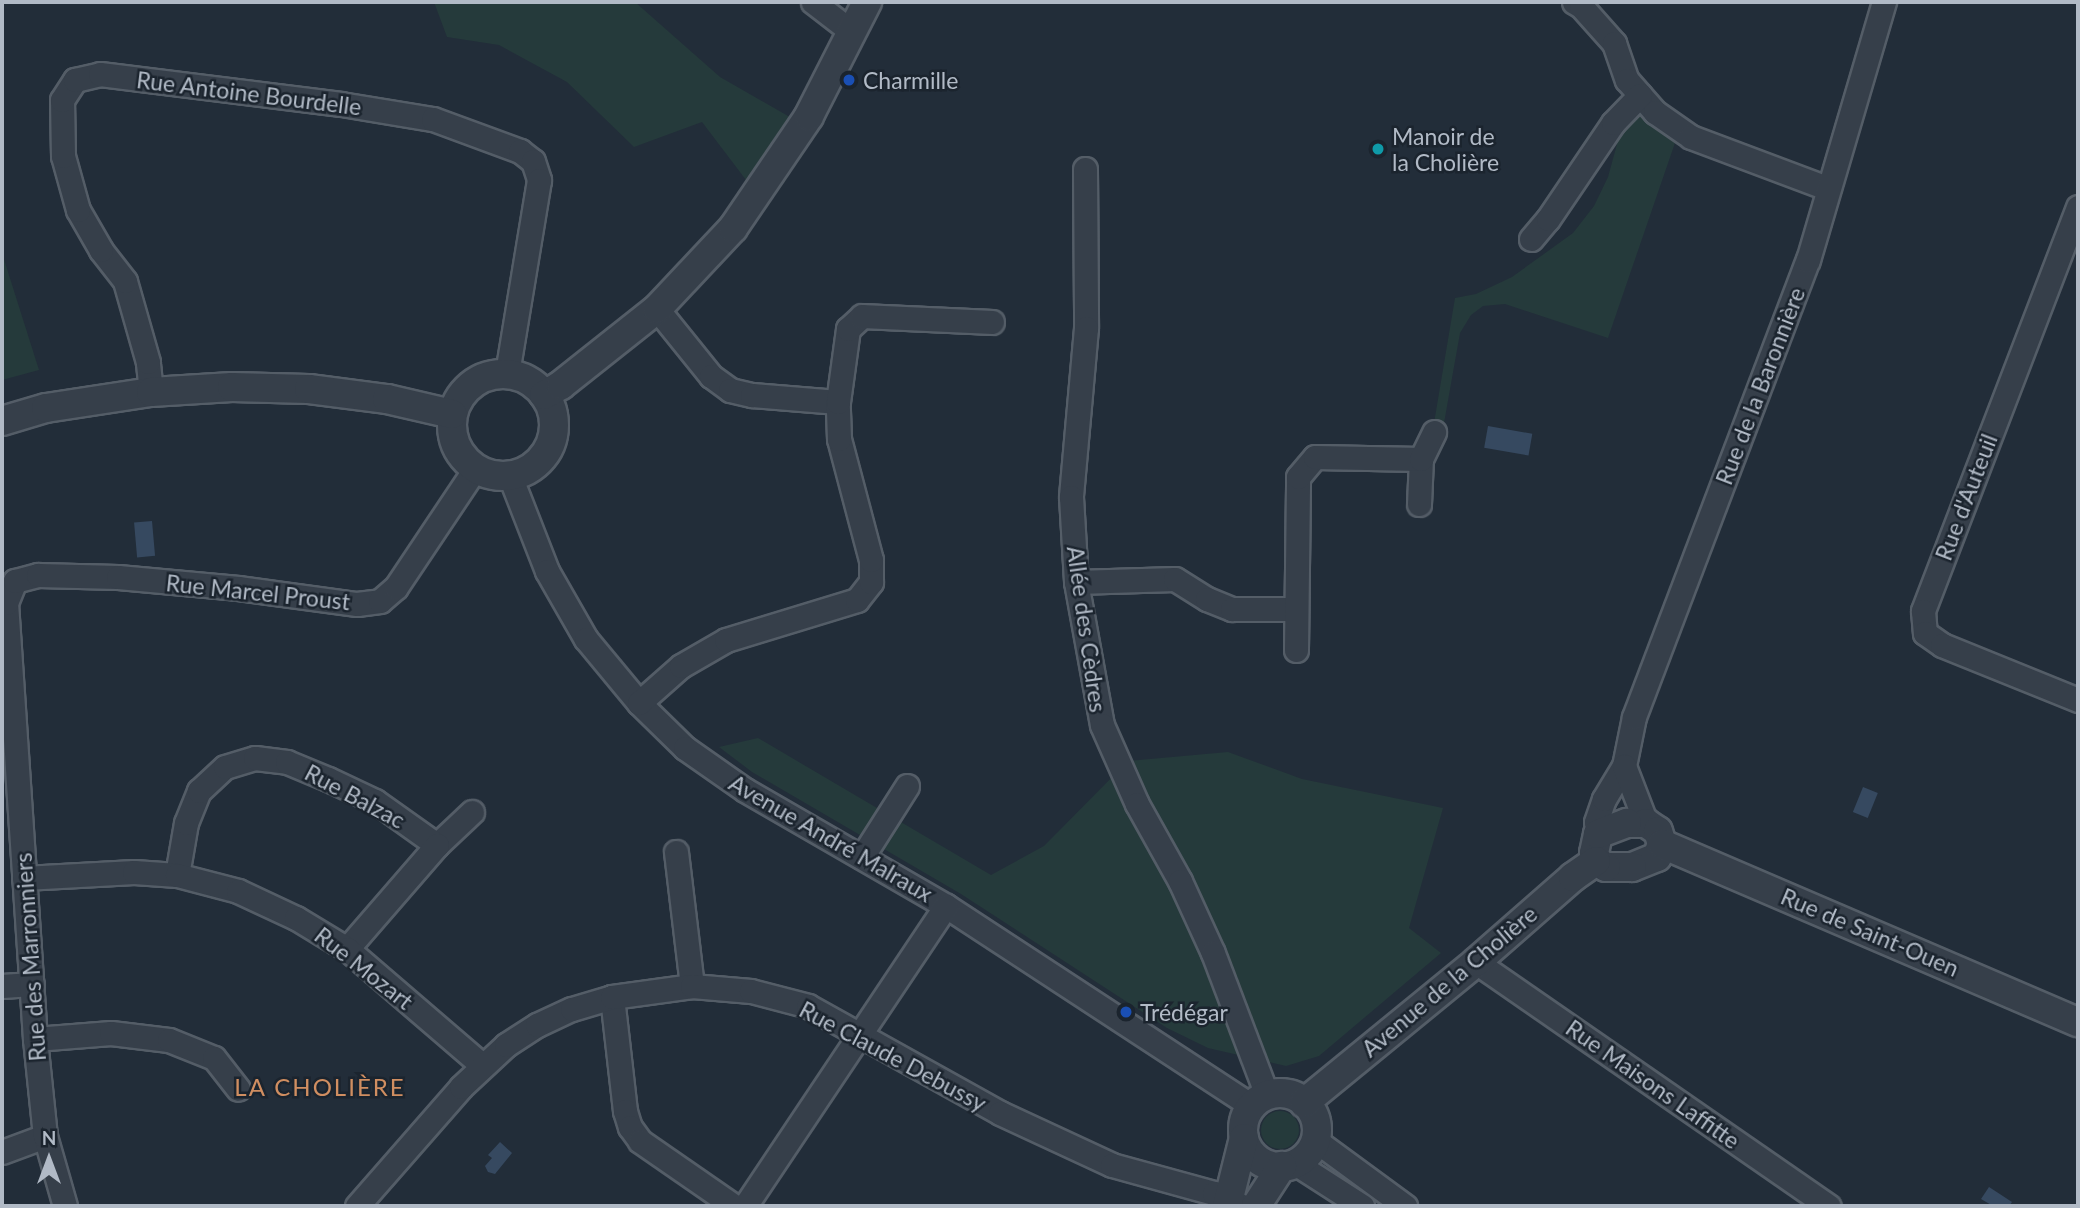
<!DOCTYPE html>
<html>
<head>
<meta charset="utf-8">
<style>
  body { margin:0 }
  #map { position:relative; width:2080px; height:1208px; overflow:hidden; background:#222d39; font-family:Lato,sans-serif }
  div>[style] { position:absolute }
  .green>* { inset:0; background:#253a3b }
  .round { border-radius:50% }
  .water>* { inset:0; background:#364960; transform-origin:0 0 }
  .roads { filter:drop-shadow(2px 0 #545d67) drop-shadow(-2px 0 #545d67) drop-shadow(0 2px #545d67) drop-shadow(0 -2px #545d67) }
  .minor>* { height:23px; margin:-11.5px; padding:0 11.5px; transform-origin:11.5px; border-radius:11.5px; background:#363f4a }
  .tertiary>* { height:28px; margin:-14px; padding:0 14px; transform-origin:14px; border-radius:14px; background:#363f4a }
  .tertiary>.ring { margin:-14px; padding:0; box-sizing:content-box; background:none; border:28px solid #363f4a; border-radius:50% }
  .dots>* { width:19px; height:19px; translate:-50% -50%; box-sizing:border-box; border:4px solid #1b242e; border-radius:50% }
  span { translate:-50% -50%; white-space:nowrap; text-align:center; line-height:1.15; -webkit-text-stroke:5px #1b242e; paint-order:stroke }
  .poi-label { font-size:23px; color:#b1bac6 }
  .left { translate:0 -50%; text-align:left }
  .street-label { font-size:23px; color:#b1bac6 }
  .neighbourhood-label { font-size:24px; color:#d08e61; letter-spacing:2px }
  .frame { position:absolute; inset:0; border:4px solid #b1bac6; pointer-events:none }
  .north { position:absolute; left:14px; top:1124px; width:70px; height:70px; -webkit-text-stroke:5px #1b242e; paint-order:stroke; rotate:0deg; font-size:19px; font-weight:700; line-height:28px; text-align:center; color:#b1bac6 }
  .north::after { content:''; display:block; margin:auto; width:24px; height:32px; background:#b1bac6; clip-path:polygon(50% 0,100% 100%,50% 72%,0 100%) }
</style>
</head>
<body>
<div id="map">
  <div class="green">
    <div style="clip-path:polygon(434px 2px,635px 2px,720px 77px,795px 120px,746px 180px,702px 122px,634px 147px,567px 82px,499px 45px,447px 37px)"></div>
    <div style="clip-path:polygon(1640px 95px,1677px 137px,1608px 338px,1505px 304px,1483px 306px,1471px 315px,1460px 333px,1441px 440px,1433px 429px,1455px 298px,1476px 294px,1512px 277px,1573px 233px,1594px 206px,1608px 177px,1622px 126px)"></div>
    <div style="clip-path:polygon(2px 253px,39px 370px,2px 380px)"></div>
    <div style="clip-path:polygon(758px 738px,991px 875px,1044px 846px,1128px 761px,1228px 752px,1302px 779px,1443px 808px,1409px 928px,1441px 953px,1319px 1056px,1286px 1066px,1208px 1048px,1167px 1028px,961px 894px,752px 772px,719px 747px)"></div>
    <div class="round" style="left:1261px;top:1111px;width:38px;height:38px"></div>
  </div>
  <div class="water">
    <div style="left:1488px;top:426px;width:45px;height:22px;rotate:10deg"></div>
    <div style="left:152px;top:521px;width:35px;height:18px;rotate:85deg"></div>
    <div style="left:1863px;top:787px;width:16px;height:27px;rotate:22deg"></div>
    <div style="clip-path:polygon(500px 1142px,512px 1153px,495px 1174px,488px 1172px,485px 1166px,492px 1158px,488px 1155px)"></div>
    <div style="clip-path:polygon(1989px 1187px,2012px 1202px,2009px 1206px,1993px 1206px,1981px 1199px)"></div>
  </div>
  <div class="roads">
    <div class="minor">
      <div style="left:813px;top:2px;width:49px;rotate:37.6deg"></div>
      <div style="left:1574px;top:2px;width:8px;rotate:30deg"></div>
      <div style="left:1581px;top:6px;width:50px;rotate:48.3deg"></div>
      <div style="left:1614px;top:43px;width:39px;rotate:71deg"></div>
      <div style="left:1627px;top:80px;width:43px;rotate:48.8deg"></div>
      <div style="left:1655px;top:112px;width:44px;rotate:34.8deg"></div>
      <div style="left:1691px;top:137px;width:145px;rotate:20.6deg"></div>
      <div style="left:1085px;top:169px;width:159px;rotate:89.6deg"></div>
      <div style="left:1086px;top:328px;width:170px;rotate:95.1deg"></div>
      <div style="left:1071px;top:497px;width:85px;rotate:86.6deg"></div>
      <div style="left:1076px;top:582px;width:145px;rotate:79.7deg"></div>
      <div style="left:1102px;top:725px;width:86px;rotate:66.1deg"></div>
      <div style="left:1137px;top:804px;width:88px;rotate:60.8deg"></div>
      <div style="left:1180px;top:881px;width:79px;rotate:65.4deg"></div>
      <div style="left:1213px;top:953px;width:152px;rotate:69.2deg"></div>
      <div style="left:2078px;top:207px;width:433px;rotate:111deg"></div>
      <div style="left:1923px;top:611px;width:22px;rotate:85deg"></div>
      <div style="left:1925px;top:633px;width:21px;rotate:35deg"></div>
      <div style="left:1942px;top:645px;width:147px;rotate:22deg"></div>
      <div style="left:1531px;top:239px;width:26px;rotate:-50deg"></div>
      <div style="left:1548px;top:219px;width:116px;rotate:-55.9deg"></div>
      <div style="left:1613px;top:123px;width:39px;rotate:-46deg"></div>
      <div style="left:657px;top:309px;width:86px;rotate:51.1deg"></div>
      <div style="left:711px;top:376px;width:24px;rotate:36deg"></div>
      <div style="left:730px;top:390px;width:23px;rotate:13deg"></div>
      <div style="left:752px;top:395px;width:86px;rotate:4.7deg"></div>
      <div style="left:151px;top:392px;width:30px;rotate:-96deg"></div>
      <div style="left:148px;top:362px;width:84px;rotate:-105.9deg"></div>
      <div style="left:125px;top:281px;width:39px;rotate:-128deg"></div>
      <div style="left:101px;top:250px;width:46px;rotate:-119.9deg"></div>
      <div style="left:78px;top:210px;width:56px;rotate:-105.5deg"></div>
      <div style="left:63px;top:156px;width:56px;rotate:-91deg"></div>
      <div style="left:62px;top:100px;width:24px;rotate:-57deg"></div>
      <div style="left:75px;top:80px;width:26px;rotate:-13deg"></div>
      <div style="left:100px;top:74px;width:243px;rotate:7.1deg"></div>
      <div style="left:341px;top:104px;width:93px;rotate:9.3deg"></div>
      <div style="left:433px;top:119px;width:93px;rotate:20.2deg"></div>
      <div style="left:520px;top:151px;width:16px;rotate:38deg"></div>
      <div style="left:533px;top:161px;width:20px;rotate:72deg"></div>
      <div style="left:539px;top:180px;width:197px;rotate:99.4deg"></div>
      <div style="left:510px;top:476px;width:102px;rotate:68.7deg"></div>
      <div style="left:547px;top:571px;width:78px;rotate:60.2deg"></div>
      <div style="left:586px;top:639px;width:83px;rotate:50.4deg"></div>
      <div style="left:639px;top:703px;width:64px;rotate:44.4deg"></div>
      <div style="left:685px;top:748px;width:73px;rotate:35deg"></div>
      <div style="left:745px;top:790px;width:232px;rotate:30deg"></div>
      <div style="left:946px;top:906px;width:366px;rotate:33.2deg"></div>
      <div style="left:1419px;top:504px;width:45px;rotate:-87.5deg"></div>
      <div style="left:1076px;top:582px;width:99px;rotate:-1.7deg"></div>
      <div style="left:1175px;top:579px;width:38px;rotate:32deg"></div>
      <div style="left:1207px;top:599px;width:27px;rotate:22deg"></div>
      <div style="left:1232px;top:609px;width:64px"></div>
      <div style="left:1296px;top:650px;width:173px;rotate:-89.3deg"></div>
      <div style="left:1298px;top:477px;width:26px;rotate:-50deg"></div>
      <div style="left:1315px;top:457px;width:106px;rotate:1.1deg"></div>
      <div style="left:1421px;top:459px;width:30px;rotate:-64deg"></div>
      <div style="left:639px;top:703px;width:56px;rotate:-41.4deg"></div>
      <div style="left:681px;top:666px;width:52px;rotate:-30deg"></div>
      <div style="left:726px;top:640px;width:137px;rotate:-17deg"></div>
      <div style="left:857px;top:600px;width:23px;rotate:-52deg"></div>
      <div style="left:871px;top:582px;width:22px;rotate:-90deg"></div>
      <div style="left:871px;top:560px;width:125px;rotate:-104.8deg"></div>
      <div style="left:839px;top:439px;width:37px;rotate:-92deg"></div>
      <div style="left:838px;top:402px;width:74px;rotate:-82.2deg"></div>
      <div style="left:848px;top:329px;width:19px;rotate:-43deg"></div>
      <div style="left:862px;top:316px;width:130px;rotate:2.6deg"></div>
      <div style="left:1624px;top:766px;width:50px;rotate:-78.5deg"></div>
      <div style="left:1634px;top:717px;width:489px;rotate:-69.2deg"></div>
      <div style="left:1808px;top:260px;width:269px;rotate:-73.6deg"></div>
      <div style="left:1598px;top:834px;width:12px;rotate:-99deg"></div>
      <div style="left:1596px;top:822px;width:24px;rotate:-71deg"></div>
      <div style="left:1604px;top:799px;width:39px;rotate:-59deg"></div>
      <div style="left:1624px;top:766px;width:61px;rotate:68.9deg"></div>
      <div style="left:437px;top:845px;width:48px;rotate:-43.3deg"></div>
      <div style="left:676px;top:852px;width:135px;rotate:83.2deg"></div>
      <div style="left:862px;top:857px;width:84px;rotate:-57.6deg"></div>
      <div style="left:177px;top:875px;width:53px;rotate:-80.2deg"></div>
      <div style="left:186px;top:823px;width:35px;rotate:-68deg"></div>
      <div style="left:199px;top:791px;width:35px;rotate:-43deg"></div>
      <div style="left:225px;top:767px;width:31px;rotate:-17deg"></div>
      <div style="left:255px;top:758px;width:32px;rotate:7deg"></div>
      <div style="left:287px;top:762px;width:44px;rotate:22.5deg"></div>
      <div style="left:328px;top:779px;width:52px;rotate:25.1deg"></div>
      <div style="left:375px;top:801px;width:76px;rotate:35.4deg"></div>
      <div style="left:437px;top:845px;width:138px;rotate:130.9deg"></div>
      <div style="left:24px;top:878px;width:110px;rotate:-3.1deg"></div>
      <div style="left:134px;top:872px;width:43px;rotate:4deg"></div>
      <div style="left:177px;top:875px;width:63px;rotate:14.7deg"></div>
      <div style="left:238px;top:891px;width:64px;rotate:25deg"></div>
      <div style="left:296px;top:918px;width:60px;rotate:31.3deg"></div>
      <div style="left:347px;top:949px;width:179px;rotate:40.7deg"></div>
      <div style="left:1476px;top:962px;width:429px;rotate:34.7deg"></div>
      <div style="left:2px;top:986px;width:30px;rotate:-4deg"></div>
      <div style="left:612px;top:997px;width:115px;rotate:83.5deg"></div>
      <div style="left:625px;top:1111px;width:17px;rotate:73deg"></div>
      <div style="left:630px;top:1127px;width:17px;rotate:54deg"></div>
      <div style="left:640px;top:1141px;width:114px;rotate:34.7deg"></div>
      <div style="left:35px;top:1039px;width:76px;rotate:-4.5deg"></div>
      <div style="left:111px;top:1033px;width:58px;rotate:6.9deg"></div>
      <div style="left:169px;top:1040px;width:48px;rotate:21.8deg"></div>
      <div style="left:214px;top:1058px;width:39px;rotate:52deg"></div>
      <div style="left:1315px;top:1140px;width:112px;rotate:36.3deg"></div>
      <div style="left:2px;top:1152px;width:46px;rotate:-20.4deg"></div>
      <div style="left:1295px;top:1163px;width:80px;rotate:32.7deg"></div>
      <div style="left:65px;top:1206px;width:73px;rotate:-105.9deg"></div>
      <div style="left:45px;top:1136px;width:98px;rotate:-95.9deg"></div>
      <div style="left:35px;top:1039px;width:437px;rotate:-93.8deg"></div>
      <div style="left:6px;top:603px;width:24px;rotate:-68deg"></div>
      <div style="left:15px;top:581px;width:24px;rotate:-15deg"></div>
      <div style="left:38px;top:575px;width:80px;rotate:1.4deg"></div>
      <div style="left:118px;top:577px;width:121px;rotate:5.2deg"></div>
      <div style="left:238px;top:588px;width:120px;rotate:7.7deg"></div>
      <div style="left:357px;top:604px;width:23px;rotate:-7deg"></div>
      <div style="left:380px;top:601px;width:21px;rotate:-41deg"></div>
      <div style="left:396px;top:587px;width:142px;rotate:-56.2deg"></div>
      <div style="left:357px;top:1206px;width:158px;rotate:-48.8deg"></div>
      <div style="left:461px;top:1087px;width:62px;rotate:-43deg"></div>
      <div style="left:506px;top:1045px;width:37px;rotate:-33deg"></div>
      <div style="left:537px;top:1025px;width:38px;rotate:-25deg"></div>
      <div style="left:572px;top:1009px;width:42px;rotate:-16.7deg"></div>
      <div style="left:612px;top:997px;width:81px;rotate:-7.8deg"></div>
      <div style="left:692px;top:986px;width:59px;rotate:4.8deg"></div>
      <div style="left:751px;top:991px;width:59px;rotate:14.7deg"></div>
      <div style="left:808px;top:1006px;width:220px;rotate:29.1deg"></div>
      <div style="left:1000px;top:1113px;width:123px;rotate:24.9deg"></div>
      <div style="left:1112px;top:1165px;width:106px;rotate:15.4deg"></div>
      <div style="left:1214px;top:1193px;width:31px;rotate:25deg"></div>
      <div style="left:745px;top:1206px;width:361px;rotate:-56.2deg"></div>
    </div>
    <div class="tertiary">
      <div class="ring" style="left:452px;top:374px;width:74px;height:74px"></div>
      <div style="left:544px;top:395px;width:20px;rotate:-30deg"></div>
      <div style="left:561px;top:385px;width:122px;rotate:-38.4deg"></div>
      <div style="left:657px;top:309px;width:111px;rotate:-46.8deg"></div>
      <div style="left:733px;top:228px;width:135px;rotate:-55.8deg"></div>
      <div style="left:809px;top:116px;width:128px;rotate:-63deg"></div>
      <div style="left:2px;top:421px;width:46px;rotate:-16.5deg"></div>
      <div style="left:46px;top:408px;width:106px;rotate:-8.7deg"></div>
      <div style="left:151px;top:392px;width:81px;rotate:-3.5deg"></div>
      <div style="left:232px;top:387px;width:77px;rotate:1.5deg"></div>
      <div style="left:309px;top:389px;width:79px;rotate:7.3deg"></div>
      <div style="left:387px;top:399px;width:67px;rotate:13deg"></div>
      <div style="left:1627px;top:823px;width:19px"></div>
      <div style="left:1646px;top:823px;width:14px;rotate:34deg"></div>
      <div style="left:1658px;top:831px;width:14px;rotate:73deg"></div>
      <div style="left:1662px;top:844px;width:14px;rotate:111deg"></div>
      <div style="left:1657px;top:857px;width:27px;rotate:158deg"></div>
      <div style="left:1632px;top:867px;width:26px;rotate:180deg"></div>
      <div style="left:1606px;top:867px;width:12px;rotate:-149deg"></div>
      <div style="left:1596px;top:861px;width:8px;rotate:-104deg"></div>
      <div style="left:1594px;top:853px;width:19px;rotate:-78deg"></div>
      <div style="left:1598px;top:834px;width:31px;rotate:-21deg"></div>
      <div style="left:1662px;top:844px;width:452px;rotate:23.2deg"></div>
      <div class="ring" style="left:1243px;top:1093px;width:46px;height:46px"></div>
      <div style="left:1304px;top:1103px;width:222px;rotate:-39.3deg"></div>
      <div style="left:1476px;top:962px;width:129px;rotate:-41.2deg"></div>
      <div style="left:1573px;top:877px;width:28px;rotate:-35deg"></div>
      <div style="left:1227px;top:1206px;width:70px;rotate:-76deg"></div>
      <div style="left:1256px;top:1206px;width:48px;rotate:-57deg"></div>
    </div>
  </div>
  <div class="dots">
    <div style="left:849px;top:80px;background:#1a4fb4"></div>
    <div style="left:1378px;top:149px;background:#0f9aa8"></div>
    <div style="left:1126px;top:1012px;background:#1a4fb4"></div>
  </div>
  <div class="poi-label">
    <span class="left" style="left:863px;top:80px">Charmille</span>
    <span class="left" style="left:1392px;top:149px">Manoir de<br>la Cholière</span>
    <span class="left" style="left:1140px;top:1012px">Trédégar</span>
  </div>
  <div class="street-label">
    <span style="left:249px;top:93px;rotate:7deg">Rue Antoine Bourdelle</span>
    <span style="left:1760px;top:386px;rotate:-69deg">Rue de la Baronnière</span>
    <span style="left:1966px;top:497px;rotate:-69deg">Rue d'Auteuil</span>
    <span style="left:258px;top:592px;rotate:6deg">Rue Marcel Proust</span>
    <span style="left:1087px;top:629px;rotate:82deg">Allée des Cèdres</span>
    <span style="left:355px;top:796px;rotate:28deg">Rue Balzac</span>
    <span style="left:831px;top:838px;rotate:30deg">Avenue André Malraux</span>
    <span style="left:1870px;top:932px;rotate:23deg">Rue de Saint-Ouen</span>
    <span style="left:30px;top:957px;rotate:-94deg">Rue des Marronniers</span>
    <span style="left:364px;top:968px;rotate:38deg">Rue Mozart</span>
    <span style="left:1449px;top:981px;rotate:-40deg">Avenue de la Cholière</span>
    <span style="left:893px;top:1056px;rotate:28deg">Rue Claude Debussy</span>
    <span style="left:1653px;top:1084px;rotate:35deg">Rue Maisons Laffitte</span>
  </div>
  <div class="neighbourhood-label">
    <span style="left:320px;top:1087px">LA CHOLIÈRE</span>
  </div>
  <div class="frame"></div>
  <div class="north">N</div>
</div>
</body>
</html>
